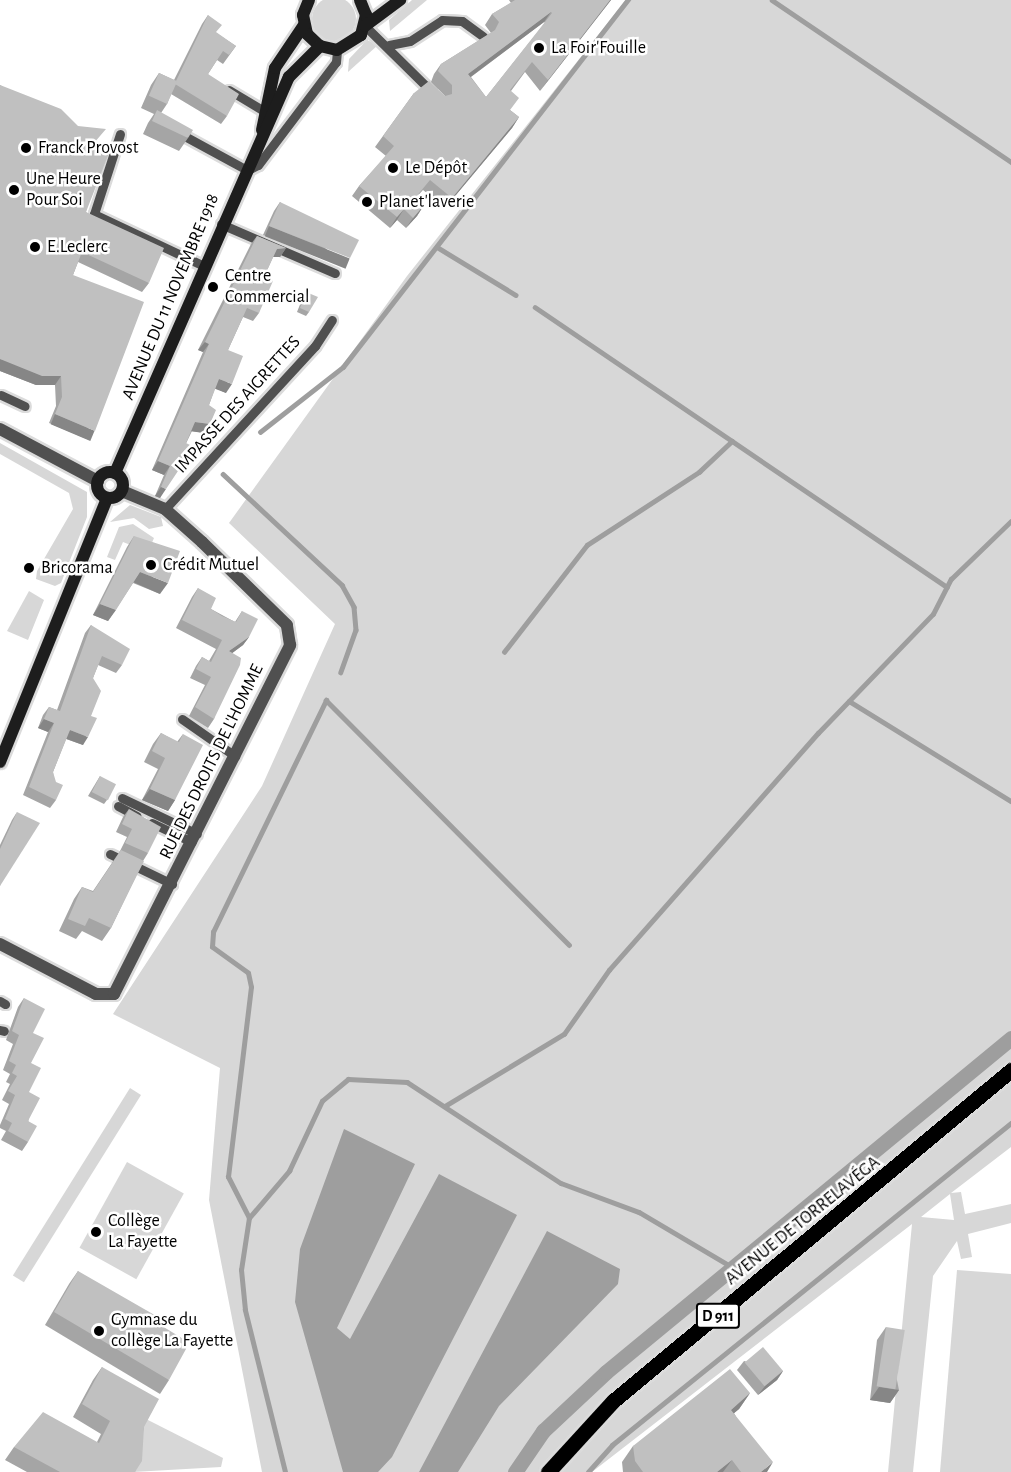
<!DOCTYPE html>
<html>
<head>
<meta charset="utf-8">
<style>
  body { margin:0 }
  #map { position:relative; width:1011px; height:1472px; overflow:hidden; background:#fff; font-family:"Alegreya Sans",sans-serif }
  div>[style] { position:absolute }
  .green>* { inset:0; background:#d7d7d7; transform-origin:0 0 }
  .round { border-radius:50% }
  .water>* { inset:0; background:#9e9e9e }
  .stream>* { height:4.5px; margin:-2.25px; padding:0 2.25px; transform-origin:2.25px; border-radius:2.25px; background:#9e9e9e }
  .canal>* { height:15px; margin:-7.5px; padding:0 7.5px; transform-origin:7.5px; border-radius:7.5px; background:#9e9e9e }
  .roads { filter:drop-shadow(2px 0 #dbdbdb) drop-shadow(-2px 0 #dbdbdb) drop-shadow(0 2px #dbdbdb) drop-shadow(0 -2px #dbdbdb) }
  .service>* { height:9px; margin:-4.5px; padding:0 4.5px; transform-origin:4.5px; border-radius:4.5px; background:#505050 }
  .minor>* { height:12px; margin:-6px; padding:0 6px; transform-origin:6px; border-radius:6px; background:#505050 }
  .secondary>* { height:12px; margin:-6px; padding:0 6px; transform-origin:6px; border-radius:6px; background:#1d1d1d }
  .secondary>.ring { margin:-6px; padding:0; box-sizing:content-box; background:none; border:12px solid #1d1d1d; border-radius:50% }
  .primary>* { height:15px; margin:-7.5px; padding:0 7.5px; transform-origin:7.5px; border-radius:7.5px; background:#000 }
  .wall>* { inset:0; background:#a5a5a5 }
  .shaded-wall>* { inset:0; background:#868686; transform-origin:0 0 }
  .building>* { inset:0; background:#c0c0c0; transform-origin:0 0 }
  .dots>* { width:16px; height:16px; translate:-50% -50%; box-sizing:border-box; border:3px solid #fff; border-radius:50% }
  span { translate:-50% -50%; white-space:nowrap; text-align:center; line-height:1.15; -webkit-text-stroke:5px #fff; paint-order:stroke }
  .shield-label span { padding:2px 4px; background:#fff; border:2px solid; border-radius:4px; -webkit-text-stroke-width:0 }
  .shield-label { font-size:16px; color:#000; font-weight:700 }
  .poi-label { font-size:18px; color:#000 }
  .left { translate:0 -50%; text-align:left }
  .street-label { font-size:18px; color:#000 }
</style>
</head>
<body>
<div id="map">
  <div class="green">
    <div class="round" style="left:312px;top:-3px;width:44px;height:44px"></div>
    <div style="clip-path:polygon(412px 0,427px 0,390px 31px,389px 20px)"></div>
    <div style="clip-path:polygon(evenodd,626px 0,1011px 0,1011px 1147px,951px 1193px,961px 1192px,965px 1214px,1011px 1204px,1011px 1223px,968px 1234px,972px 1257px,961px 1259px,957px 1241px,933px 1276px,913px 1472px,888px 1472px,912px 1224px,592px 1472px,262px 1472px,209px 1200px,220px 1068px,113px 1014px,262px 786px,335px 624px,229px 523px,407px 276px,626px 0,950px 1194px,954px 1220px,921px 1217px,950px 1194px)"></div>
    <div style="clip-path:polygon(367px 40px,378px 45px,348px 72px,349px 59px)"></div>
    <div style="clip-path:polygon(0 443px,87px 492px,87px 517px,61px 583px,55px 586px,36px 579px,37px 571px,73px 509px,69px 493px,0 454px)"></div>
    <div style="clip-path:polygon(130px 505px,161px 517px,163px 526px,149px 529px,134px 518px,110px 522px)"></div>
    <div style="clip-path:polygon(133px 524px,154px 538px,148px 552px,123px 542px,115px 560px,107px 557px,119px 527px)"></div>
    <div style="clip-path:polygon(29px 591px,44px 600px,28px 640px,7px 631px)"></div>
    <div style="left:130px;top:1088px;width:13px;height:221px;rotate:32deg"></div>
    <div style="left:127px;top:1162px;width:65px;height:98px;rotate:29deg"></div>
    <div style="clip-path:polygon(957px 1270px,1011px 1274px,1011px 1472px,940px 1472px)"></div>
    <div style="clip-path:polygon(146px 1419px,223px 1458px,221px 1467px,133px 1472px,135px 1440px)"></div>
  </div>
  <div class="water">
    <div style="clip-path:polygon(344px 1129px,415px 1164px,337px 1328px,350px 1339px,439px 1174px,517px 1215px,392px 1457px,378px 1472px,343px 1472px,295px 1302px,300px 1249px)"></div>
    <div style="clip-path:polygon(547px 1231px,620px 1269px,618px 1284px,499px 1406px,458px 1472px,419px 1472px)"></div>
  </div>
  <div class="stream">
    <div style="left:772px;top:0;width:289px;rotate:34.1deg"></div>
    <div style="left:437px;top:247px;width:92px;rotate:31.3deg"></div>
    <div style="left:535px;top:307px;width:498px;rotate:34.2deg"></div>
    <div style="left:260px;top:432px;width:105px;rotate:-38.1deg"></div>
    <div style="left:343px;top:367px;width:465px;rotate:-52.2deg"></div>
    <div style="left:223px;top:474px;width:163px;rotate:43deg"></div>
    <div style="left:342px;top:585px;width:25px;rotate:61deg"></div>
    <div style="left:354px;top:607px;width:23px;rotate:85deg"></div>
    <div style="left:356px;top:630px;width:45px;rotate:109.7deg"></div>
    <div style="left:504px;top:652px;width:135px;rotate:-52.2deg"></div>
    <div style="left:587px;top:545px;width:134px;rotate:-33.1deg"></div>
    <div style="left:699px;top:472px;width:45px;rotate:-43.2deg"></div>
    <div style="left:849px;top:701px;width:190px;rotate:31.7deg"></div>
    <div style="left:445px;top:1106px;width:139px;rotate:-31.2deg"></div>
    <div style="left:564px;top:1034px;width:78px;rotate:-54.9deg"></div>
    <div style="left:609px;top:970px;width:316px;rotate:-48.6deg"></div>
    <div style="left:818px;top:733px;width:165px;rotate:-46deg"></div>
    <div style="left:933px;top:614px;width:39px;rotate:-63deg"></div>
    <div style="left:951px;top:579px;width:83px;rotate:-44deg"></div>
    <div style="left:249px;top:1218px;width:62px;rotate:-49.6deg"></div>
    <div style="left:289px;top:1171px;width:77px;rotate:-64.8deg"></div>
    <div style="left:322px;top:1101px;width:34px;rotate:-40deg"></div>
    <div style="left:348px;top:1079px;width:59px;rotate:2.9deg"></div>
    <div style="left:407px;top:1082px;width:184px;rotate:33.3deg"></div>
    <div style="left:561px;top:1183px;width:83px;rotate:20.4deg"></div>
    <div style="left:639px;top:1212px;width:108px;rotate:30.6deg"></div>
    <div style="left:285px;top:1472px;width:167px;rotate:-103.9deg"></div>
    <div style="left:245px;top:1310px;width:40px;rotate:-95.7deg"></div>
    <div style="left:241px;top:1270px;width:53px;rotate:-81.3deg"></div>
    <div style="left:249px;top:1218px;width:46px;rotate:-117.1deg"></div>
    <div style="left:228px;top:1177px;width:191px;rotate:-83.1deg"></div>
    <div style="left:251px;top:987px;width:14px;rotate:-102deg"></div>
    <div style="left:248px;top:973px;width:44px;rotate:-144.2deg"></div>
    <div style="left:212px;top:947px;width:15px;rotate:-86deg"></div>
    <div style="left:213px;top:932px;width:258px;rotate:-64deg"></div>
    <div style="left:326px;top:700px;width:345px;rotate:45.2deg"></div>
    <div style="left:588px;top:1472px;width:36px;rotate:-48deg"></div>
    <div style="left:612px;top:1445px;width:513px;rotate:-38.9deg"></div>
  </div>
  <div class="canal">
    <div style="left:515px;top:1472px;width:50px;rotate:-55.7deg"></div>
    <div style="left:543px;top:1431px;width:86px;rotate:-43.1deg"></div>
    <div style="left:606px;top:1372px;width:525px;rotate:-39.51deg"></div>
  </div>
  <div class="roads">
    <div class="service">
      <div style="left:365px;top:26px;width:93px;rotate:44.6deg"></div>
      <div style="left:389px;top:45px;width:21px;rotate:-11deg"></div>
      <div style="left:410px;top:41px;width:38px;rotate:-33deg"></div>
      <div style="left:442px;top:20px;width:20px;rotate:3deg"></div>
      <div style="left:462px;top:21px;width:26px;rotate:36deg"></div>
      <div style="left:229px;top:90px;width:41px;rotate:31deg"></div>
      <div style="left:179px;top:133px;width:75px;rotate:28.6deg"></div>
      <div style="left:120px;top:134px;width:84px;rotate:108deg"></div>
      <div style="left:94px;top:214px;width:122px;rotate:25.3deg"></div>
      <div style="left:246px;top:171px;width:13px;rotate:-27deg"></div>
      <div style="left:258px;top:165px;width:129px;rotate:-52.9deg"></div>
      <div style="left:336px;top:62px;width:12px;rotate:-85deg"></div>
      <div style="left:221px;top:224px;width:124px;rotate:23.3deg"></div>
      <div style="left:1px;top:395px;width:26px;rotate:25deg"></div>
      <div style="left:165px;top:509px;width:222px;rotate:-47.4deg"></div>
      <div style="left:315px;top:346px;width:31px;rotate:-57deg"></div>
      <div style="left:182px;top:719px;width:65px;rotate:34.9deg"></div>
      <div style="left:122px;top:798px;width:83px;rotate:25.6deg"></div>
      <div style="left:118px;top:806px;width:21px;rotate:28deg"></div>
      <div style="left:152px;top:823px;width:44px;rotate:25.4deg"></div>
      <div style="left:110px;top:854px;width:69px;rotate:25.8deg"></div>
      <div style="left:0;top:1001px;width:6px;rotate:31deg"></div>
      <div style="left:0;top:1030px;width:4px;rotate:14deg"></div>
    </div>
    <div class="minor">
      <div style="left:0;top:429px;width:111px;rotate:28deg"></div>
      <div style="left:0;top:944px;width:108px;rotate:27.5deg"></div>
      <div style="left:96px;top:994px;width:18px"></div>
      <div style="left:114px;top:994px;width:391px;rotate:-63.2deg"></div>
      <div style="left:290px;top:645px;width:20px;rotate:-99deg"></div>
      <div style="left:287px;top:625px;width:119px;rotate:-135.7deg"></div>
      <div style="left:202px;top:542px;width:50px;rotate:-138.3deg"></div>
      <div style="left:165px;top:509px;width:47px;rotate:-157.3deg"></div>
    </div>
    <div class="secondary">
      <div style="left:309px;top:0;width:16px;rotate:112deg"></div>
      <div style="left:303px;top:15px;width:19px;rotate:78deg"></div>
      <div style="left:307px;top:34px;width:18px;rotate:43deg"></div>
      <div style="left:320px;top:46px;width:17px;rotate:13deg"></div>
      <div style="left:337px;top:50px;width:28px;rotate:-32deg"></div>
      <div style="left:361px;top:35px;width:21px;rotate:-76deg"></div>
      <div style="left:366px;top:15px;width:16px;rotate:-112deg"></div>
      <div style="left:365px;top:26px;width:44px;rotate:-36.6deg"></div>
      <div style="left:262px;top:130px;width:63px;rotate:-78.2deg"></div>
      <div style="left:275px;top:68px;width:52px;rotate:-56deg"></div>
      <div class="ring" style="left:97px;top:472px;width:14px;height:14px"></div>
      <div style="left:115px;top:473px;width:433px;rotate:-66.3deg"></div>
      <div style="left:289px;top:77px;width:44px;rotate:-45deg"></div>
      <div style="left:0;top:762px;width:285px;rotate:-67.9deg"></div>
    </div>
    <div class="primary">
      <div style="left:548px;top:1472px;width:96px;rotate:-47.5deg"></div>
      <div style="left:613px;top:1401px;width:518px;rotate:-39.75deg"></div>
    </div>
  </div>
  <div class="wall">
    <div style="clip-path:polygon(evenodd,509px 0,611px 0,540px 91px,525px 72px,511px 91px,510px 110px,519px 117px,512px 128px,445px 208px,423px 190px,415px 199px,424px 205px,417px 216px,406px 228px,397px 220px,390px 228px,352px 196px,359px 186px,386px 156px,375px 147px,414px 93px,445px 96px,431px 82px,434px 74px,441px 64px,491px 33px,485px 25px,492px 14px,511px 3px,509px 0,544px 22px,545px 23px,486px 97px,471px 77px,544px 22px)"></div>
    <div style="clip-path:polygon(208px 15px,216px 33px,236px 46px,223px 64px,217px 60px,208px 74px,227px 116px,221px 124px,171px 94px,167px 104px,161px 113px,188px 138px,179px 151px,143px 134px,148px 123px,154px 114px,141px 108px,151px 85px,159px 73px,174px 80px,202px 24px)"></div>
    <div style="clip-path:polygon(0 85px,95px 144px,86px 212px,149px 283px,142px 292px,78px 262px,73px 275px,89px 440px,49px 423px,56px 406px,55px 385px,36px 385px,0 371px)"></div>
    <div style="clip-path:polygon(280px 202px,344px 267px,263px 235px,274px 211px)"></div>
    <div style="clip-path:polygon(257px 236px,286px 248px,280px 257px,273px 257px,264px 277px,259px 313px,253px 321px,243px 317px,228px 350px,226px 393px,215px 388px,209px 405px,210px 424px,204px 433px,192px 431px,160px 498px,155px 496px,164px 475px,152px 470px,203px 352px,198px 350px,251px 244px)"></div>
    <div style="clip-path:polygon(306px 292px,309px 312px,306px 316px,297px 312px,303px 297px)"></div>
    <div style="clip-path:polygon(134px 536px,160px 594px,133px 583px,108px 621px,93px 615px,127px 547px)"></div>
    <div style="clip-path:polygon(198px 588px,211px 609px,235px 622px,242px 611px,249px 637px,243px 645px,232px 653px,214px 719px,208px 728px,189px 716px,205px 685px,190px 678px,196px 666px,202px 657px,209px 661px,216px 649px,176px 628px,192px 597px)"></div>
    <div style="clip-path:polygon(91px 625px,122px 665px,116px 673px,98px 665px,93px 678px,91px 716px,83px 745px,66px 739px,53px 772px,56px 800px,50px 808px,23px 795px,48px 732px,38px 728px,43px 715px,49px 707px,57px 710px,85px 633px)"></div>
    <div style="clip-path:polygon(161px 733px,177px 742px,183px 734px,175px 800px,168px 811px,142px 800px,158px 769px,144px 762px,153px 744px)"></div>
    <div style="clip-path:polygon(100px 776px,107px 800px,104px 804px,88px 796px)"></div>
    <div style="clip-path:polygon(129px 809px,148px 853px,143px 861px,111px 928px,102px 941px,82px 931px,76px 939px,59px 931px,74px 899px,82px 887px,93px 891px,120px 851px,127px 837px,116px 832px,123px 817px)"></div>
    <div style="clip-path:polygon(17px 812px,0 886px,0 845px,12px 820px)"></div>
    <div style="clip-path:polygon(24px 998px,33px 1033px,29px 1092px,28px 1142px,22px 1151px,1px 1140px,6px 1131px,0 1128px,0 1125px,9px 1104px,2px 1100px,10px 1084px,6px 1082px,10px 1074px,3px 1070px,13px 1044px,6px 1040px,18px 1007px)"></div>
    <div style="clip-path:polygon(78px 1271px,169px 1380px,160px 1394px,45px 1325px,69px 1284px)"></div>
    <div style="clip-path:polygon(886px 1327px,899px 1390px,890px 1403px,870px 1400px,877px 1340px)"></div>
    <div style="clip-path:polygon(744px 1361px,783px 1371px,777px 1380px,758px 1395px,737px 1370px)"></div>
    <div style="clip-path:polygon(102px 1367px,144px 1427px,135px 1472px,27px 1472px,5px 1460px,14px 1447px,97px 1442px,101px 1434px,73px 1417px,93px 1380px)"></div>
    <div style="clip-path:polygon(750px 1393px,739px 1409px,734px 1413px,767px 1472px,623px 1472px,622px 1462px,633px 1446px)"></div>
  </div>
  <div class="shaded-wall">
    <div style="clip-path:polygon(610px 0,611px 0,540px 91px,548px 80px)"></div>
    <div style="clip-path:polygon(551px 12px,544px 22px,461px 84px,468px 74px)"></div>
    <div style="clip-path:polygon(519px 117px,512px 128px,445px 208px,452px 198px)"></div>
    <div style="clip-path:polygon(424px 205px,417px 216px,406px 228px,413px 218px)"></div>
    <div style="clip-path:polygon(404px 209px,397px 220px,390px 228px,397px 217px)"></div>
    <div style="left:269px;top:226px;width:87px;height:11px;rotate:22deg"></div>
    <div style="clip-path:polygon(286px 248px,280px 257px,271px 257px,277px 249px)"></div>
    <div style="clip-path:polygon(205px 342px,209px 344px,203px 352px,198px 350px)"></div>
    <div style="clip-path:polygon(0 359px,61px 376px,55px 385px,36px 385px,0 371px)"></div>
    <div style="clip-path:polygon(219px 379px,232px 384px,226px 393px,213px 388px)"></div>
    <div style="left:55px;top:414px;width:43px;height:11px;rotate:23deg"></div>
    <div style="clip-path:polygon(195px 422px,210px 424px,204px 433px,189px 431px)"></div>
    <div style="clip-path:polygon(158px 461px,170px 466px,164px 475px,152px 470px)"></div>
    <div style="clip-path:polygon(161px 487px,166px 489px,160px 498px,155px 496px)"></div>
    <div style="clip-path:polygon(140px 572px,168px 583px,160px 594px,133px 582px)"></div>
    <div style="clip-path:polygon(100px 604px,116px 610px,108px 621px,93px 615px)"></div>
    <div style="clip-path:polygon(249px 637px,243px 645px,223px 660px,229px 651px)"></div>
    <div style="clip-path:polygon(44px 719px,54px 723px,48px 732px,38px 728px)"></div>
    <div style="clip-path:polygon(70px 730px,88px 737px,83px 745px,64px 738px)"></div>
    <div style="clip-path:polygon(150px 789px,175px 800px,168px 811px,142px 800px)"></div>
    <div style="clip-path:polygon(783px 1371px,777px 1380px,758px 1395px,765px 1386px)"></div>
    <div style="clip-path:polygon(879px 1387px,899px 1390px,890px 1403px,870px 1400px)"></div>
    <div style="clip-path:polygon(750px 1393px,739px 1409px,720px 1425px,731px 1410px)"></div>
    <div style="clip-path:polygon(732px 1460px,723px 1472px,717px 1472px)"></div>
    <div style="clip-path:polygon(773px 1462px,767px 1472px,761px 1472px)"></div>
  </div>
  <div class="building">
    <div style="clip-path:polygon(evenodd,515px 0,610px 0,548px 80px,532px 62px,510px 90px,519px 98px,510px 110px,519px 117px,452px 198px,430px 180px,415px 198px,424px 205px,413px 218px,404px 209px,397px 217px,359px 186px,394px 146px,383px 136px,414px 93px,429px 81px,445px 96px,452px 94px,452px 85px,438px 71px,441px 64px,495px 30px,499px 22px,492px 14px,515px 0,551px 12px,552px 13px,486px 97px,468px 74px,551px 12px)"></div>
    <div style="clip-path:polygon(208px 15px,222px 25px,216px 32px,236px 46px,229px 55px,223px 51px,208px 74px,239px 94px,227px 116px,175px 84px,177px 81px,176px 81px)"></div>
    <div style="left:159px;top:73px;width:20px;height:25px;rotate:24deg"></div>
    <div style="clip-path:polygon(0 85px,61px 109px,78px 126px,106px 129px,94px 143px,109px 147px,109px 153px,86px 212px,164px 248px,149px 283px,82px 252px,73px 275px,144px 302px,95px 431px,55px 414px,62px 397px,61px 376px,42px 376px,0 359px)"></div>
    <div style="clip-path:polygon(157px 110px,193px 130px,188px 138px,152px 121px)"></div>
    <div style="clip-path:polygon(280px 202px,359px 240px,350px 258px,269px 226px)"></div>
    <div style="clip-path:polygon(257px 236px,286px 248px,277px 249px,264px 277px,273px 281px,259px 313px,247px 308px,228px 350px,243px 356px,232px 384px,219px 379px,209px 405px,216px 410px,210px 424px,195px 422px,186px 443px,194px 447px,166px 489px,161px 487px,170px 466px,158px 461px,209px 344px,205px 342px)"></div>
    <div style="clip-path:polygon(306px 292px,318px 297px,309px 312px,300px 308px)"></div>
    <div style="clip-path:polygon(134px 536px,180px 551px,168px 583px,140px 572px,116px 610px,100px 604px)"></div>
    <div style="clip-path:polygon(198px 588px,216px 598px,211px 609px,222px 616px,236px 622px,242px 611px,258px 619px,249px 637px,229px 651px,241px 658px,240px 665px,214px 719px,195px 707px,211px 677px,196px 669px,202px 657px,211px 662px,222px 640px,182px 620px)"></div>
    <div style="clip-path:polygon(91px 625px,130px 649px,122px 665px,102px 656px,93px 678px,101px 691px,91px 716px,97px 718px,88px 737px,70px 730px,53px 772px,56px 782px,63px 785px,56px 800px,29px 787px,54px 723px,44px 719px,49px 707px,60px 711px)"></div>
    <div style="clip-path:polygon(161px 733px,179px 742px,183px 734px,203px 745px,175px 800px,150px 789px,165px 758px,152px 751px)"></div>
    <div style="left:100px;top:776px;width:18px;height:18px;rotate:27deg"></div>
    <div style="clip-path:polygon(129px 809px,161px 827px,148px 853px,125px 843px,132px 829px,122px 824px)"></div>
    <div style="clip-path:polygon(17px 812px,40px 823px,0 886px,0 849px)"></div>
    <div style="clip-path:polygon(121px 850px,144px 861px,111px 928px,89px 918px,85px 926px,68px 919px,82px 887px,93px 892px)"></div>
    <div style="clip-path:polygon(24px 998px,45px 1009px,33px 1033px,44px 1038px,31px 1063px,41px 1068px,29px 1092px,40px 1098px,28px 1121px,37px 1126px,28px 1142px,8px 1131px,12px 1123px,5px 1119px,15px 1095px,8px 1091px,17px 1076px,12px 1073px,16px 1065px,9px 1061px,19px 1035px,12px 1031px)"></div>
    <div style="clip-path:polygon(78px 1271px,165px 1321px,162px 1326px,185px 1340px,186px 1349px,169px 1380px,54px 1312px)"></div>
    <div style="left:886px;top:1327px;width:19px;height:60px;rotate:9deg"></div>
    <div style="left:763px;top:1347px;width:31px;height:24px;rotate:50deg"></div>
    <div style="clip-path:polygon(102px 1367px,159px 1399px,144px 1427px,142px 1461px,135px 1472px,60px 1472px,14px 1447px,43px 1412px,99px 1443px,110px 1421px,82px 1404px)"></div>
    <div style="clip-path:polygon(730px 1369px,750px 1393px,731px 1410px,773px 1462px,761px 1472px,741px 1472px,732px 1460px,717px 1472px,643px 1472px,635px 1461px,633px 1446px)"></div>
  </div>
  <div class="dots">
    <div style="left:539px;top:48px;background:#000"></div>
    <div style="left:26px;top:148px;background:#000"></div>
    <div style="left:393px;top:168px;background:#000"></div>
    <div style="left:14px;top:190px;background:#000"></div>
    <div style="left:367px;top:202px;background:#000"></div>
    <div style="left:35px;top:247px;background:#000"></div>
    <div style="left:213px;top:287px;background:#000"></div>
    <div style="left:151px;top:565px;background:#000"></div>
    <div style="left:29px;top:568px;background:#000"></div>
    <div style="left:96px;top:1232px;background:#000"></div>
    <div style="left:99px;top:1331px;background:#000"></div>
  </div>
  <div class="shield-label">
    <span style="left:718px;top:1316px">D 911</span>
  </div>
  <div class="poi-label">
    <span class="left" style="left:551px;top:48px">La Foir'Fouille</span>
    <span class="left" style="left:38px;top:148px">Franck Provost</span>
    <span class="left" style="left:405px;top:168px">Le Dépôt</span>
    <span class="left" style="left:26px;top:190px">Une Heure<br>Pour Soi</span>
    <span class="left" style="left:379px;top:202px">Planet'laverie</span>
    <span class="left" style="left:47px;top:247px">E.Leclerc</span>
    <span class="left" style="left:225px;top:287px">Centre<br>Commercial</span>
    <span class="left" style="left:163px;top:565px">Crédit Mutuel</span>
    <span class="left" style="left:41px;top:568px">Bricorama</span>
    <span class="left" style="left:108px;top:1232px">Collège<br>La Fayette</span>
    <span class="left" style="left:111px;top:1331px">Gymnase du<br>collège La Fayette</span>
  </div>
  <div class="street-label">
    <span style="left:171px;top:297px;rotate:-67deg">AVENUE DU 11 NOVEMBRE 1918</span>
    <span style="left:238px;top:405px;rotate:-48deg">IMPASSE DES AIGRETTES</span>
    <span style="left:212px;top:762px;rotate:-64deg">RUE DES DROITS DE L'HOMME</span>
    <span style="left:803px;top:1221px;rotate:-39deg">AVENUE DE TORRELAVÉGA</span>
  </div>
</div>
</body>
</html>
